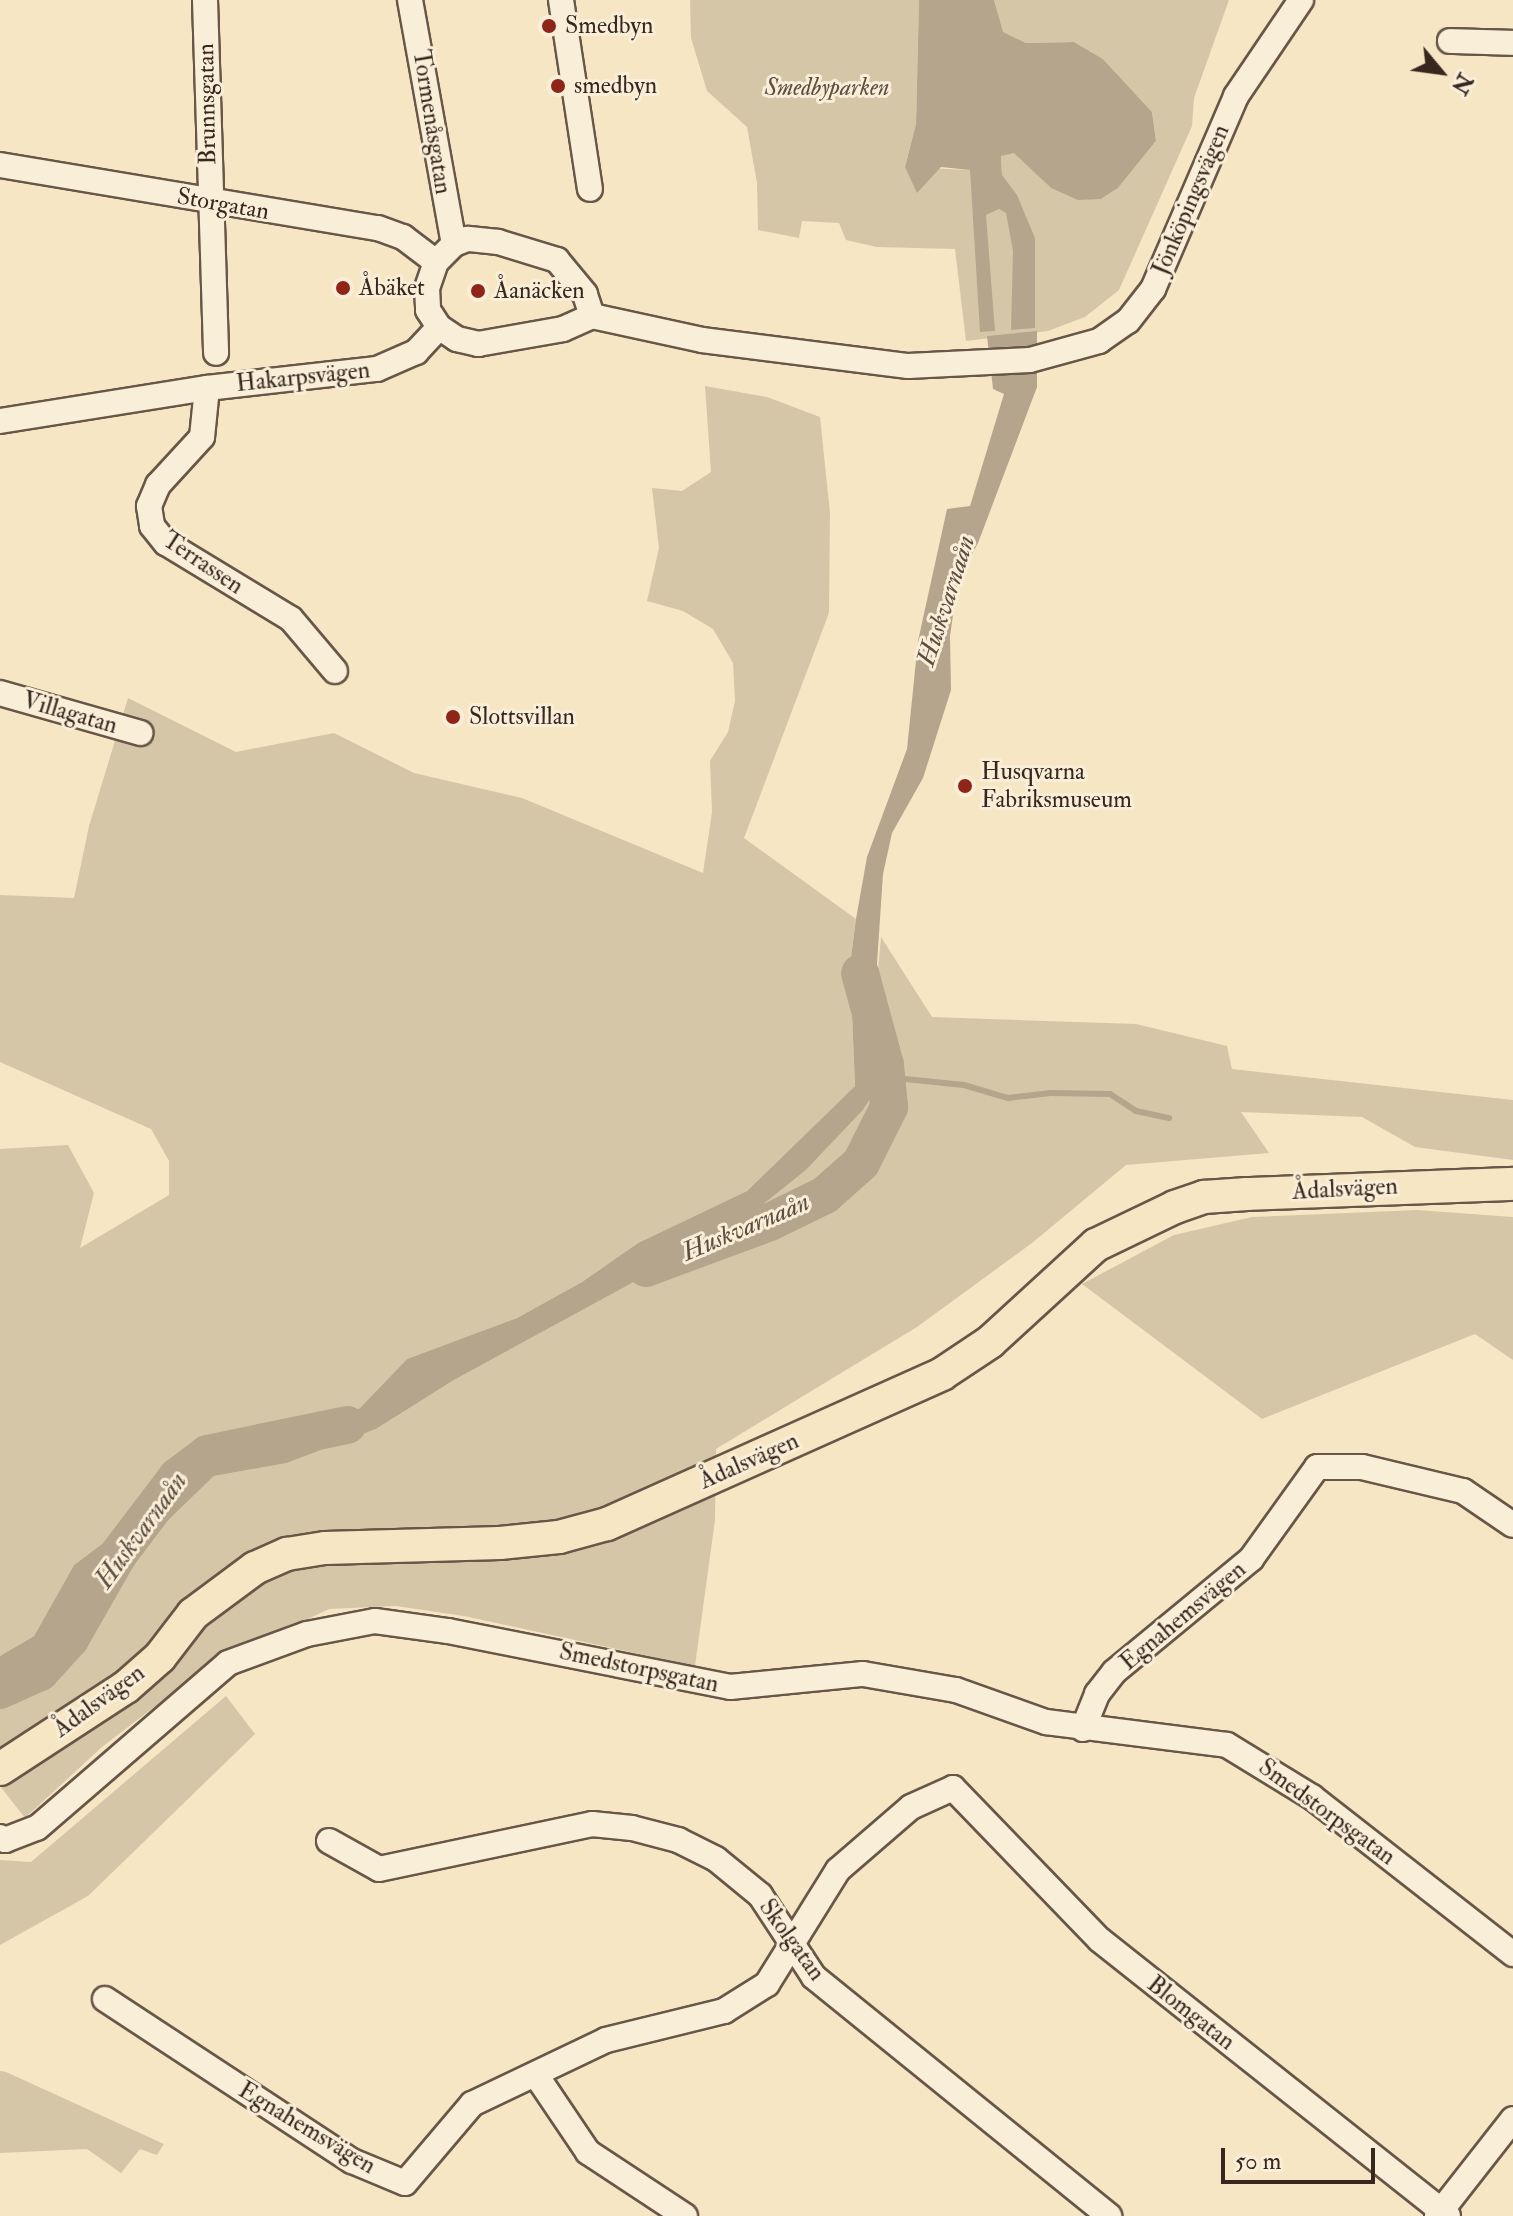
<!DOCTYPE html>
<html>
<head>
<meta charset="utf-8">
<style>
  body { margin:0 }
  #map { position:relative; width:1513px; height:2216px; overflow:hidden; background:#f6e6c4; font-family:"IM FELL Double Pica",serif }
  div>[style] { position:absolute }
  .green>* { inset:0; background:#d6c6a8 }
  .water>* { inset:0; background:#b5a58c }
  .stream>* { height:6px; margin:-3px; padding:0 3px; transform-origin:3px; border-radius:3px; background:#b5a58c }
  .river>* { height:38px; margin:-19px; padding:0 19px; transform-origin:19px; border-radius:19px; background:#b5a58c }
  .roads { filter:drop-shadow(2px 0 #685748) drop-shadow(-2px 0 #685748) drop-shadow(0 2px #685748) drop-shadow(0 -2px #685748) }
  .minor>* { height:24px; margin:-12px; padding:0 12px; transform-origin:12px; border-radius:12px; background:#f9efd9 }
  .major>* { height:32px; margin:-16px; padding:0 16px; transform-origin:16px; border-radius:16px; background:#f6e6c4 }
  .dots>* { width:22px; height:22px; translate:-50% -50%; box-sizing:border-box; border:4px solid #f9efd9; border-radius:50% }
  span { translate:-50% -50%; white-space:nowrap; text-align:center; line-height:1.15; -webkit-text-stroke:6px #f9efd9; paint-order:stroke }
  .poi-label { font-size:24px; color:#38271f }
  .left { translate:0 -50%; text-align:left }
  .park-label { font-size:24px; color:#604f41; font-style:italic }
  .street-label { font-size:24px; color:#38271f }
  .water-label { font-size:26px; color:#5e4d40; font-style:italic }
  .north { position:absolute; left:1401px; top:32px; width:80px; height:80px; -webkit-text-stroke:6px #f9efd9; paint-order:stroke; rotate:119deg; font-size:22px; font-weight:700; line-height:32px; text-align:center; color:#38271f }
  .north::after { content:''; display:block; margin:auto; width:28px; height:36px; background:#38271f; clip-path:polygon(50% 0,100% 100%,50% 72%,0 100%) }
  .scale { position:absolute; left:1221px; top:2148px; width:154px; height:36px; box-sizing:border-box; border:4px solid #38271f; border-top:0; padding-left:10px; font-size:24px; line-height:28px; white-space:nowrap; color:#38271f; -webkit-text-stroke:6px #f9efd9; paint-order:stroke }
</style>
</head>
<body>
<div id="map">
  <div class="green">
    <div style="clip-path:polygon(690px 0,919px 0,916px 124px,905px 167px,970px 170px,999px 200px,1026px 217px,1002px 175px,1001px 156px,1014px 152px,1051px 188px,1101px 199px,1118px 188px,1156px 141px,1152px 112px,1103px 59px,1074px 42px,1026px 43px,1002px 32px,994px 0,1229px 0,1194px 98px,1192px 126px,1119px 290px,1085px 317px,1048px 331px,966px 341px,955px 249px,877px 247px,846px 240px,839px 223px,802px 221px,799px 238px,758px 230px,757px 183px,747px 127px,707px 91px,691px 38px)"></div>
    <div style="clip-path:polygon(705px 386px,767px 397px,820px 417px,830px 513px,829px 613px,744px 838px,856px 919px,850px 965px,855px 1086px,747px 1191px,638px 1243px,582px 1282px,517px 1318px,407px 1359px,360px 1408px,279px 1444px,243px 1439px,158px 1483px,110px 1538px,74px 1565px,34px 1636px,0 1656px,0 1149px,68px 1145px,94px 1193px,80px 1248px,169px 1195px,169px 1161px,151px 1129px,0 1062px,0 895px,74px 898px,89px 826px,128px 698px,236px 752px,334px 733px,414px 773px,522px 798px,703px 873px,712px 812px,710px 761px,728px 732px,735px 701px,733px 663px,713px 629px,683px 611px,647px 601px,659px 548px,652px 488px,682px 491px,711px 472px)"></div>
    <div style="clip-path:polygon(881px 937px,932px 1017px,1136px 1024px,1227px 1046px,1232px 1069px,1513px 1100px,1513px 1160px,1415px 1147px,1362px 1117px,1241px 1112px,1269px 1153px,1126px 1165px,1032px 1243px,917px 1327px,716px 1449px,715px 1520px,695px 1666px,464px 1616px,396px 1606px,329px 1609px,205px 1668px,102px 1747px,25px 1818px,0 1786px,0 1702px,62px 1673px,104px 1582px,214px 1476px,287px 1463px,376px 1429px,454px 1380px,735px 1227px,806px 1170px,863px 1110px,883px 1079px,873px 1024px)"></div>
    <div style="clip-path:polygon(1417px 1210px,1513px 1217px,1513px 1360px,1475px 1334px,1262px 1419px,1082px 1284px,1174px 1235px,1252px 1217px)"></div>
    <div style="clip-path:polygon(226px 1696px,255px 1734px,88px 1896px,0 1945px,0 1860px,31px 1862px)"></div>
    <div style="clip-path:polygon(0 2071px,6px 2072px,164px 2144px,157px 2155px,140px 2149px,121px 2173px,87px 2149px,0 2153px)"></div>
  </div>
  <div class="water">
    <div style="clip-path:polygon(919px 0,994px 0,1003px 32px,1026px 43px,1074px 42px,1103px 59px,1152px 112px,1156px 141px,1118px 188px,1101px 199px,1078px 200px,1051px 188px,1014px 153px,1001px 156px,1002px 175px,1017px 195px,1035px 238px,1035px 328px,1011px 330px,1013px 251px,1006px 213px,999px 209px,986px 215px,995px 331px,980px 332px,970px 170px,941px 167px,917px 193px,905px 167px,916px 124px)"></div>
    <div style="clip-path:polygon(1037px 331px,1037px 387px,978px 543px,958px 580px,950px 636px,951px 690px,923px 778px,892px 833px,883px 874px,873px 1024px,883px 1079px,863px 1110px,806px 1170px,735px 1227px,454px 1380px,376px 1429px,287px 1463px,214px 1476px,104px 1582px,62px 1673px,0 1702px,0 1656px,34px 1636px,74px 1565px,110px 1538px,158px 1483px,243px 1439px,279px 1444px,360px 1408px,407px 1359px,517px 1318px,582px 1282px,638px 1243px,747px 1191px,855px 1086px,850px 965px,856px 919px,867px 857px,907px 749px,918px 641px,947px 509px,970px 506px,1004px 394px,993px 389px,987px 336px)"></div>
  </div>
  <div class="stream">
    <div style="left:886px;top:1077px;width:78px;rotate:5.9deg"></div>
    <div style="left:964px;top:1085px;width:46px;rotate:16.5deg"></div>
    <div style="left:1008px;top:1098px;width:43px;rotate:-6.6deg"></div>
    <div style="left:1051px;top:1093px;width:59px;rotate:1deg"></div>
    <div style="left:1110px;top:1094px;width:31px;rotate:33deg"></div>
    <div style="left:1136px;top:1111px;width:34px;rotate:12deg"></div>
  </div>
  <div class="river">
    <div style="left:646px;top:1268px;width:132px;rotate:-20.4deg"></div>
    <div style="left:770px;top:1222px;width:61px;rotate:-26.1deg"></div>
    <div style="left:825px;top:1195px;width:48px;rotate:-41.6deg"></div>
    <div style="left:861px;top:1163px;width:63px;rotate:-63.4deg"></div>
    <div style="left:889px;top:1107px;width:42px;rotate:-95.4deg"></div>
    <div style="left:885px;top:1065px;width:95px;rotate:-105.2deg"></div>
    <div style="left:0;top:1690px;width:44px;rotate:-24.2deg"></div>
    <div style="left:40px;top:1672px;width:45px;rotate:-47.7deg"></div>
    <div style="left:70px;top:1639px;width:97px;rotate:-60.3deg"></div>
    <div style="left:118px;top:1555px;width:98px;rotate:-52.9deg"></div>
    <div style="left:177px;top:1477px;width:38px;rotate:-37deg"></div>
    <div style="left:207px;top:1454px;width:143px;rotate:-11.7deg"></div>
  </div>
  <div class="roads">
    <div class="minor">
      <div style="left:205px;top:0;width:353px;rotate:88.2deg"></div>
      <div style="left:410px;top:0;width:248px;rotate:79.8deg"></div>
      <div style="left:561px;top:0;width:191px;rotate:81.3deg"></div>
      <div style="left:1450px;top:41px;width:63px;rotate:1.8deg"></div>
      <div style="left:0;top:165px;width:383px;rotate:9.5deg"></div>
      <div style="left:378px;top:228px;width:27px;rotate:20deg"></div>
      <div style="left:403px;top:237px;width:41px;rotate:37.1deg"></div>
      <div style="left:592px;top:316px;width:23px;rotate:-108deg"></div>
      <div style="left:585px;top:294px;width:44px;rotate:-129.5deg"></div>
      <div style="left:557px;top:260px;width:62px;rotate:-163deg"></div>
      <div style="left:498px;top:242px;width:31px;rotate:-174deg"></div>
      <div style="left:467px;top:239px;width:14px;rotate:159deg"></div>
      <div style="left:454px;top:244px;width:25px;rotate:135deg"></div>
      <div style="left:436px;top:262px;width:28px;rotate:109deg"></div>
      <div style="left:427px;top:288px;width:22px;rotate:87deg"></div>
      <div style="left:428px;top:310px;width:20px;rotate:57deg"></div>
      <div style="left:439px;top:327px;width:22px;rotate:34deg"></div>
      <div style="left:457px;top:339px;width:22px;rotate:13deg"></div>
      <div style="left:478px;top:344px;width:86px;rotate:-10deg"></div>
      <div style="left:563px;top:329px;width:32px;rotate:-24deg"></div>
      <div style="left:592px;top:316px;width:113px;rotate:12.3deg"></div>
      <div style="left:702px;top:340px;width:208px;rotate:7.2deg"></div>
      <div style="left:908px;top:366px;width:122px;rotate:-2.8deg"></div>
      <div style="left:1030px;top:360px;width:72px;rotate:-15.4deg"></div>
      <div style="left:1099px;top:341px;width:35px;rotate:-35deg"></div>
      <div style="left:1128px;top:321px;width:41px;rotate:-52deg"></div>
      <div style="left:1153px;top:289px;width:210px;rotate:-66.7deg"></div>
      <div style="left:1236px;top:96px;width:116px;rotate:-55.9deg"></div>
      <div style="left:207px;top:388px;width:49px;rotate:95.8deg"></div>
      <div style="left:202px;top:437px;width:65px;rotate:132.5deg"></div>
      <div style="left:158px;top:485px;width:23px;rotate:113deg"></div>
      <div style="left:149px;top:506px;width:20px;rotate:81deg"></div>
      <div style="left:152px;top:526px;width:22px;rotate:51deg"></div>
      <div style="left:166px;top:543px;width:146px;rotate:31.3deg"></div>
      <div style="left:291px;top:619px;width:68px;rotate:49.8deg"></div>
      <div style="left:0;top:421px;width:210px;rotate:-9.1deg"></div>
      <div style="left:207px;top:388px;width:171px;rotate:-6.4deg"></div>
      <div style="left:377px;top:369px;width:43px;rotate:-23.6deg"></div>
      <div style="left:416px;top:352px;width:34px;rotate:-47deg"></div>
      <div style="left:0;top:693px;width:146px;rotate:15.9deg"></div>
      <div style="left:1083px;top:1729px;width:38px;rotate:-68deg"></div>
      <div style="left:1097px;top:1694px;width:28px;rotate:-52deg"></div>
      <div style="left:1114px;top:1672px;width:178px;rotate:-39.5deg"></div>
      <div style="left:1251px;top:1559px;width:113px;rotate:-54.3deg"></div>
      <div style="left:1317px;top:1467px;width:45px"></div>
      <div style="left:1362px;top:1467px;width:104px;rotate:13.4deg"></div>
      <div style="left:1463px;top:1491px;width:60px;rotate:34.2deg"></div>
      <div style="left:0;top:1837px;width:6px;rotate:31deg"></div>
      <div style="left:5px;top:1840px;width:34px;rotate:-21deg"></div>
      <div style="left:37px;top:1828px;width:252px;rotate:-40.8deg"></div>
      <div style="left:228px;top:1663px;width:84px;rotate:-20.2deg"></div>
      <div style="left:307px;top:1634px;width:69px;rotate:-10.8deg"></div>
      <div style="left:375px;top:1621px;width:74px;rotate:7.8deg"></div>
      <div style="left:448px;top:1631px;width:288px;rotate:11.2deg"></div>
      <div style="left:730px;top:1687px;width:134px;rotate:-5.6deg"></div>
      <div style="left:863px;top:1674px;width:94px;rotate:9.8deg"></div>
      <div style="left:956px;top:1690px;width:96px;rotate:19.6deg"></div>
      <div style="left:1046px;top:1722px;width:182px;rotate:7.2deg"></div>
      <div style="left:1227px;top:1745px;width:100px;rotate:31.5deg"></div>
      <div style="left:1312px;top:1797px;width:255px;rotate:38deg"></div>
      <div style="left:329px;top:1841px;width:57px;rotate:29.2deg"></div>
      <div style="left:379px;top:1869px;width:218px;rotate:-11.9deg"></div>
      <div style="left:592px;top:1824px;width:40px;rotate:5.7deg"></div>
      <div style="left:632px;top:1828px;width:48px;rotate:14.6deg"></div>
      <div style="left:678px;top:1840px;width:42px;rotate:26.6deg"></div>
      <div style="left:716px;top:1859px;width:57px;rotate:39.3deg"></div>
      <div style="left:760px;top:1895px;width:98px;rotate:56.6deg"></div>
      <div style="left:814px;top:1977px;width:380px;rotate:39deg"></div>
      <div style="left:105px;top:1999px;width:295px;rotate:33.3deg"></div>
      <div style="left:352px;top:2161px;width:57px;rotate:22.5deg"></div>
      <div style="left:405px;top:2183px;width:104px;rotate:-49.7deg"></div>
      <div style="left:472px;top:2104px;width:148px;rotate:-25.5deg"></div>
      <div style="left:606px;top:2040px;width:122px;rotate:-13.8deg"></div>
      <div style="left:724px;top:2011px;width:51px;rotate:-32.1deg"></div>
      <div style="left:767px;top:1984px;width:134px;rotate:-58.1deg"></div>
      <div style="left:838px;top:1870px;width:96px;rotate:-40.8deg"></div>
      <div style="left:911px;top:1807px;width:46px;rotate:-24.3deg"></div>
      <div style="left:953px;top:1788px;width:211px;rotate:46deg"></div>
      <div style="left:1100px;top:1940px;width:444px;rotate:38.4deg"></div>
      <div style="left:536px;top:2075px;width:93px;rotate:56deg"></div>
      <div style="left:588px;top:2152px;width:116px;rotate:33.4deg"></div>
      <div style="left:1437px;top:2216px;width:123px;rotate:-51.9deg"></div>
    </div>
    <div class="major">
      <div style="left:0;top:1769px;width:150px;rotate:-33.1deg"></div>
      <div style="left:126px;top:1687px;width:45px;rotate:-41.4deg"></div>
      <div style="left:160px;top:1657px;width:54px;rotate:-52.5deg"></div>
      <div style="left:193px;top:1614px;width:77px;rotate:-36.6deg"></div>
      <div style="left:255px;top:1568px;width:35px;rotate:-24deg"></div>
      <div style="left:287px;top:1554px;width:38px;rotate:-9deg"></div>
      <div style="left:325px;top:1548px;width:175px;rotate:-1.6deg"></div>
      <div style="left:500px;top:1543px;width:59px;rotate:-5.8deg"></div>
      <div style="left:559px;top:1537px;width:50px;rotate:-15.2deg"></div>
      <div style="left:607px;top:1524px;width:367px;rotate:-24.1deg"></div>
      <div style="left:942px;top:1374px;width:58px;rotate:-33.7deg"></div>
      <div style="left:990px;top:1342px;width:144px;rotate:-42.5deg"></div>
      <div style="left:1096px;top:1245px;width:88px;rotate:-25.7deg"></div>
      <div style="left:1175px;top:1207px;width:31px;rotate:-19deg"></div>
      <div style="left:1204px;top:1197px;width:43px;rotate:-4deg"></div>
      <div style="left:1247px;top:1194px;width:266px;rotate:-2.2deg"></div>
    </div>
  </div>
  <div class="dots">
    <div style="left:549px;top:26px;background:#8f2418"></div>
    <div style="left:558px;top:86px;background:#8f2418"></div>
    <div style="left:343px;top:288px;background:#8f2418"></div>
    <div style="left:478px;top:291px;background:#8f2418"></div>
    <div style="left:453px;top:717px;background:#8f2418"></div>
    <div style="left:965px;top:786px;background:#8f2418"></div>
  </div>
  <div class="poi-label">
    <span class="left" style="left:565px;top:26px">Smedbyn</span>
    <span class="left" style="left:574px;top:86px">smedbyn</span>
    <span class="left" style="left:359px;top:288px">Åbäket</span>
    <span class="left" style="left:494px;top:291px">Åanäcken</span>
    <span class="left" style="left:469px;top:717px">Slottsvillan</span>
    <span class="left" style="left:981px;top:786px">Husqvarna<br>Fabriksmuseum</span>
  </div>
  <div class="park-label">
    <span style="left:827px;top:88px">Smedbyparken</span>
  </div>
  <div class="street-label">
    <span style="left:207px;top:104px;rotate:-91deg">Brunnsgatan</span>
    <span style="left:432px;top:122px;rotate:81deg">Tormenåsgatan</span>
    <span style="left:1191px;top:200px;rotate:-67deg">Jönköpingsvägen</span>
    <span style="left:223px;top:204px;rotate:10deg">Storgatan</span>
    <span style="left:303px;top:377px;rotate:-6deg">Hakarpsvägen</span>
    <span style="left:203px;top:563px;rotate:34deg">Terrassen</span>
    <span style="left:70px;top:713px;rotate:16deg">Villagatan</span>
    <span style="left:1345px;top:1189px;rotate:-3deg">Ådalsvägen</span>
    <span style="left:749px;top:1461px;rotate:-24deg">Ådalsvägen</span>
    <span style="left:1183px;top:1616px;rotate:-40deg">Egnahemsvägen</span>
    <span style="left:639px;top:1668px;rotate:12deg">Smedstorpsgatan</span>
    <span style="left:99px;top:1701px;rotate:-36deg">Ådalsvägen</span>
    <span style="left:1327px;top:1812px;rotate:36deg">Smedstorpsgatan</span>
    <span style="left:792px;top:1940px;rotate:54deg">Skolgatan</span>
    <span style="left:1191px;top:2013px;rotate:38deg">Blomgatan</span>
    <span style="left:307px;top:2128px;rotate:31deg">Egnahemsvägen</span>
  </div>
  <div class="water-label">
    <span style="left:947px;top:601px;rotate:-72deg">Huskvarnaån</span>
    <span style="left:746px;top:1228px;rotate:-23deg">Huskvarnaån</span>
    <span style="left:142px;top:1531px;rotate:-54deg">Huskvarnaån</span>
  </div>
  <div class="north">N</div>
  <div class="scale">50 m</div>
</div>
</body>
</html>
